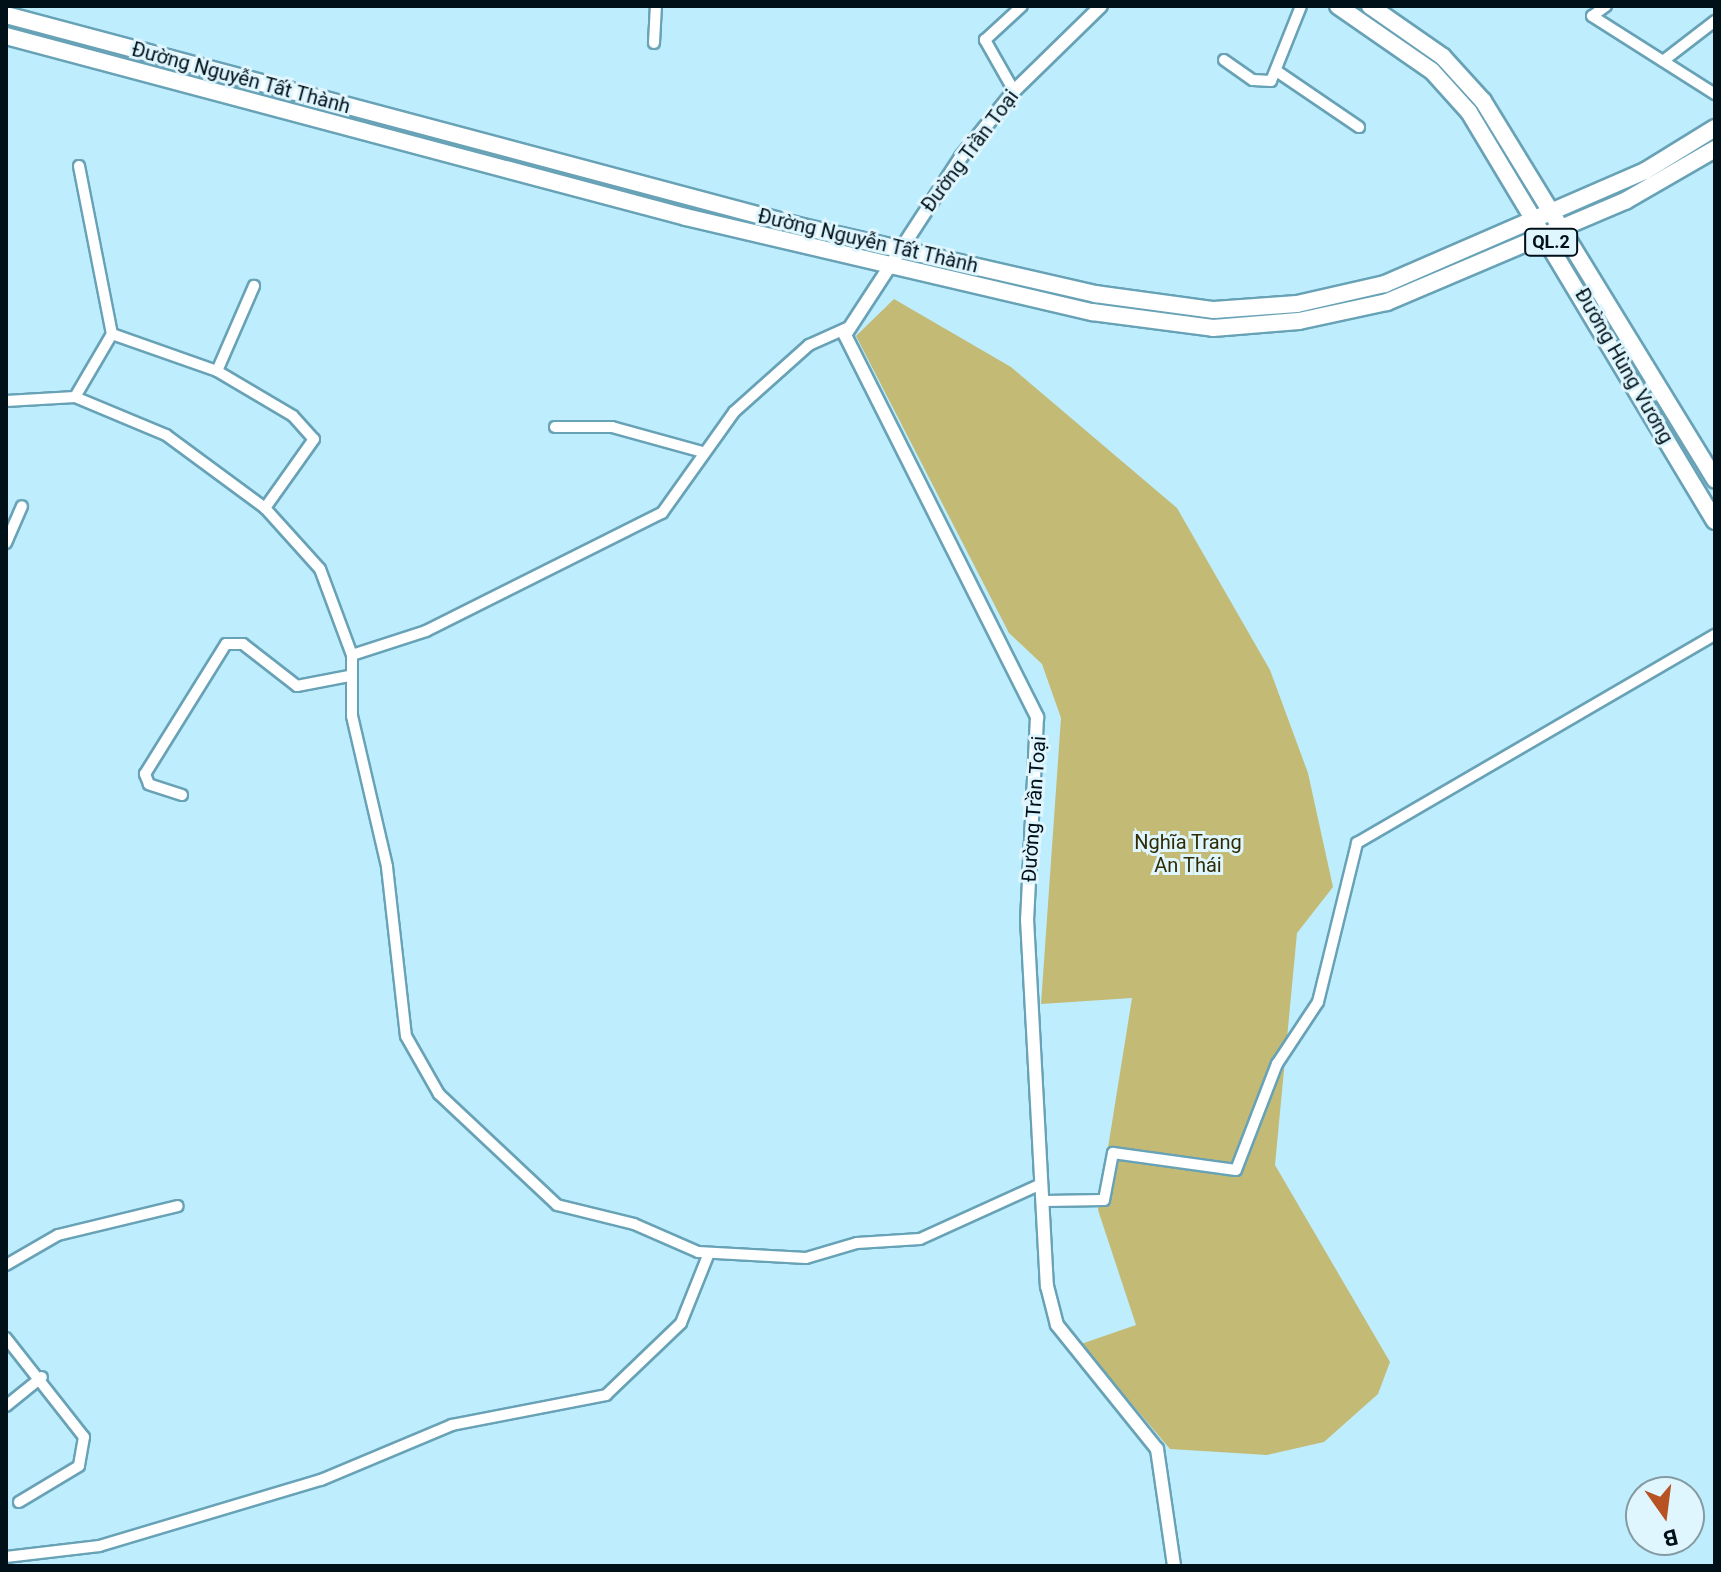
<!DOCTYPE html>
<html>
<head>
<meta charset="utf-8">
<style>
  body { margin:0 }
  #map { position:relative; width:1721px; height:1572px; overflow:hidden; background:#beedfe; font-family:Roboto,sans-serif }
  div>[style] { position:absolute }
  .green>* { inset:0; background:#c3bb75 }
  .roads { filter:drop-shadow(2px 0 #68a2b6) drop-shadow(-2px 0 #68a2b6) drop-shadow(0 2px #68a2b6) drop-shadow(0 -2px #68a2b6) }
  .minor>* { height:10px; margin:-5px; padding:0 5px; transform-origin:5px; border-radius:5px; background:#fff }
  .tertiary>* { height:12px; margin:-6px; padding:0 6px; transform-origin:6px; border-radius:6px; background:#fff }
  .primary>* { height:16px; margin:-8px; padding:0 8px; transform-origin:8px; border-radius:8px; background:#fff }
  .trunk>* { height:16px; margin:-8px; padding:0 8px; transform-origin:8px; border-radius:8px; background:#fff }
  span { translate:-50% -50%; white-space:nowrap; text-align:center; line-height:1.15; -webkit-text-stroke:6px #dff6fe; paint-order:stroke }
  .shield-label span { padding:2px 6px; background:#dff6fe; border:2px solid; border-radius:6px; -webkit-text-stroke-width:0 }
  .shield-label { font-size:18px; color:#001018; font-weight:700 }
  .street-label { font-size:20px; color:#001018 }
  .park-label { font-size:20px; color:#312c03 }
  .frame { position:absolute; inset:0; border:8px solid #001018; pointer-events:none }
  .north { position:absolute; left:1625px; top:1476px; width:80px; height:80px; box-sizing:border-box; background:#dff6fe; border:2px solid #869aa2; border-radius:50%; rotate:166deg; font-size:22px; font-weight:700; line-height:32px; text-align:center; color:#001018 }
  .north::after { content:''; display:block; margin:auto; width:28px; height:36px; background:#b75223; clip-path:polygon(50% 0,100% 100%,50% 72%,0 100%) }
</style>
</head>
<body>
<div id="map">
  <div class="green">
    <div style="clip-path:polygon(894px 299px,1011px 367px,1177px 508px,1270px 670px,1308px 773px,1333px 887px,1297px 933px,1275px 1165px,1390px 1362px,1378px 1394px,1324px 1442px,1267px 1455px,1170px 1449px,1081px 1344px,1136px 1325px,1098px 1210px,1132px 998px,1041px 1004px,1061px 718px,1042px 664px,1009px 633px,856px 336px)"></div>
  </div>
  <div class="roads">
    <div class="minor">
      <div style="left:1606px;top:6px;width:17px;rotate:144deg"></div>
      <div style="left:1592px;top:16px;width:146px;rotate:32.4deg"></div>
      <div style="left:654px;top:43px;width:37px;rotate:-87deg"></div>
      <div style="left:1224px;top:60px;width:35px;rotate:35deg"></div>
      <div style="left:1253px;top:80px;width:18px;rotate:3deg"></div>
      <div style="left:1271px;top:81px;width:81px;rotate:-68.2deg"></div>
      <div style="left:1663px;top:61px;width:66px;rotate:-37.6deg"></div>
      <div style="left:1278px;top:72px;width:98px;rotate:34.2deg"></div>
      <div style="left:1014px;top:91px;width:59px;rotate:-119.6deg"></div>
      <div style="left:985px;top:40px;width:50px;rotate:-42.6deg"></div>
      <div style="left:79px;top:166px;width:171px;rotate:78.9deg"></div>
      <div style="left:217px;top:371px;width:93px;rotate:-66.5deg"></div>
      <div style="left:75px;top:397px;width:73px;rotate:-59.6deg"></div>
      <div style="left:112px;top:334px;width:111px;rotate:19.4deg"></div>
      <div style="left:217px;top:371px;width:88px;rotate:30.6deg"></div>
      <div style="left:293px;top:416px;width:31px;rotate:48deg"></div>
      <div style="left:314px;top:439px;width:85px;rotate:125.4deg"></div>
      <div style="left:6px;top:401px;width:69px;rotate:-3.3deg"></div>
      <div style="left:75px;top:397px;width:99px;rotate:22.7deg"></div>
      <div style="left:166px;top:435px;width:123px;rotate:36.4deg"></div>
      <div style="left:265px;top:508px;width:82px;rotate:48deg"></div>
      <div style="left:320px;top:569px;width:92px;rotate:69.6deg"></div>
      <div style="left:352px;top:655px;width:61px;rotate:90deg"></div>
      <div style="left:352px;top:716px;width:155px;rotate:76.9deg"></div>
      <div style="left:387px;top:867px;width:170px;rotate:83.6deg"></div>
      <div style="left:406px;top:1036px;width:67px;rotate:60.4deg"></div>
      <div style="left:439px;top:1094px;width:162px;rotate:43.2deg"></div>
      <div style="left:557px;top:1205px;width:79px;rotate:13.9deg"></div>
      <div style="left:634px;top:1224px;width:70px;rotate:23.6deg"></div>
      <div style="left:698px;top:1252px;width:108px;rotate:3.2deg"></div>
      <div style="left:806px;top:1258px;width:53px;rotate:-16.4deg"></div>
      <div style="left:857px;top:1243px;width:63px;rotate:-3.6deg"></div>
      <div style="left:920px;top:1239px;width:133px;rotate:-24.4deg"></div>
      <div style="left:555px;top:427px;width:57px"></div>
      <div style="left:612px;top:427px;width:94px;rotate:15.4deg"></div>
      <div style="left:6px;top:543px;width:40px;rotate:-66.6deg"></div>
      <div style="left:352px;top:655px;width:78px;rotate:-18deg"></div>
      <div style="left:426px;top:631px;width:264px;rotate:-26.6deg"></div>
      <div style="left:662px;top:513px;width:124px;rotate:-54.5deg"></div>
      <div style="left:734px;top:412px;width:101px;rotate:-41.8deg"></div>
      <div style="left:809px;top:345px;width:42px;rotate:-24.1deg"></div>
      <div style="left:182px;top:795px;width:35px;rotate:-162deg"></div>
      <div style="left:149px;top:784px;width:11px;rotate:-112deg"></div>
      <div style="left:145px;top:774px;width:153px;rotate:-58.1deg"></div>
      <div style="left:226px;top:644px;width:17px"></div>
      <div style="left:243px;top:644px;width:68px;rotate:37.9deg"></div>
      <div style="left:297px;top:686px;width:53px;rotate:-10.9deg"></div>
      <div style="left:1042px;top:1201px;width:62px;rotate:-0.9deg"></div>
      <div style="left:1104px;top:1200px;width:48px;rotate:-79.2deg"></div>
      <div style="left:1113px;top:1153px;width:124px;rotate:7.9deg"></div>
      <div style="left:1236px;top:1170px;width:114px;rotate:-68.9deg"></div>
      <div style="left:1277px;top:1064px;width:74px;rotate:-56.5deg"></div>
      <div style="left:1318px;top:1002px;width:164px;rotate:-76.2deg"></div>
      <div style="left:1357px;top:843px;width:414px;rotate:-30.2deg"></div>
      <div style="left:6px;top:1265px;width:60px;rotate:-30deg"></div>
      <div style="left:58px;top:1235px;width:123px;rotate:-13.6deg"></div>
      <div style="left:6px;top:1338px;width:126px;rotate:51.8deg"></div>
      <div style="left:84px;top:1437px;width:29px;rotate:100deg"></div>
      <div style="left:79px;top:1466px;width:70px;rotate:149deg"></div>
      <div style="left:6px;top:1406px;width:46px;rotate:-38.9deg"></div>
      <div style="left:6px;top:1557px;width:94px;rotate:-6.7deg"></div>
      <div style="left:99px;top:1546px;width:232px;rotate:-16.6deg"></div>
      <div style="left:321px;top:1480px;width:142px;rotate:-22.8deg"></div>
      <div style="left:452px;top:1425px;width:157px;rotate:-11deg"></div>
      <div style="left:606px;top:1395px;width:104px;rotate:-43.8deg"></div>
      <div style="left:681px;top:1323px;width:75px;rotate:-68.2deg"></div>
    </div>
    <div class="tertiary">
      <div style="left:1101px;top:6px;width:122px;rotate:135.7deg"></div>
      <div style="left:1014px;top:91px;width:85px;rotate:128.8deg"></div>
      <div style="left:961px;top:157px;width:212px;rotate:123.1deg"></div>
      <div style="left:845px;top:335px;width:428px;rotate:63.3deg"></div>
      <div style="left:1037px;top:717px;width:202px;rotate:92.8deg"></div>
      <div style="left:1027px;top:919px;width:368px;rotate:86.9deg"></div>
      <div style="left:1047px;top:1286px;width:40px;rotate:75.6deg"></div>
      <div style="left:1057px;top:1325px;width:159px;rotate:51.1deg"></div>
      <div style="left:1157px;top:1449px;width:118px;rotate:81.7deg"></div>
    </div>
    <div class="primary">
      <div style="left:6px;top:15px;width:825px;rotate:14.9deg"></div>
      <div style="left:803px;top:227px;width:300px;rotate:12.9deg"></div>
      <div style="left:1095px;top:294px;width:120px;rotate:7.7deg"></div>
      <div style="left:1214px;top:310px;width:83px;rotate:-4.1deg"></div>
      <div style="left:1297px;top:304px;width:90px;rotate:-12.8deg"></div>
      <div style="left:1385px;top:284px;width:283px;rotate:-23.5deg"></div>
      <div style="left:1645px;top:171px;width:82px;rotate:-31.6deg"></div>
      <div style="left:6px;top:36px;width:704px;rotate:14.91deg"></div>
      <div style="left:686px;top:217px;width:417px;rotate:13.2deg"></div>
      <div style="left:1092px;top:312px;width:122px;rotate:7.5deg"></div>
      <div style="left:1213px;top:328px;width:86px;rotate:-4.7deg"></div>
      <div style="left:1299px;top:321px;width:90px;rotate:-12.2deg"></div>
      <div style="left:1387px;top:302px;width:259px;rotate:-23deg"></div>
      <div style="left:1625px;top:201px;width:104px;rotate:-30deg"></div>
    </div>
    <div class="trunk">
      <div style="left:1338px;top:6px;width:114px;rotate:34.7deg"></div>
      <div style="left:1432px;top:71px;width:55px;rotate:47.9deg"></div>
      <div style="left:1469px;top:112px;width:477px;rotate:59deg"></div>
      <div style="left:1370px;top:6px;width:89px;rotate:34.9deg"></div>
      <div style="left:1443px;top:57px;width:59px;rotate:47.7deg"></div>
      <div style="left:1483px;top:101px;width:444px;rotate:58.5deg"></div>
    </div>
  </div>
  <div class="shield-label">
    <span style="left:1551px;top:242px">QL.2</span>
  </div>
  <div class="street-label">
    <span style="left:241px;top:78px;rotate:15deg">Đường Nguyễn Tất Thành</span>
    <span style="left:970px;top:151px;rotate:-53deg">Đường Trần Toại</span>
    <span style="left:868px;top:241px;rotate:13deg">Đường Nguyễn Tất Thành</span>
    <span style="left:1624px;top:366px;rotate:60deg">Đường Hùng Vương</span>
    <span style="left:1034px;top:809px;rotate:-86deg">Đường Trần Toại</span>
  </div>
  <div class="park-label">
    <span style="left:1188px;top:854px">Nghĩa Trang<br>An Thái</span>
  </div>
  <div class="frame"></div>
  <div class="north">B</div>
</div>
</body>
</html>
